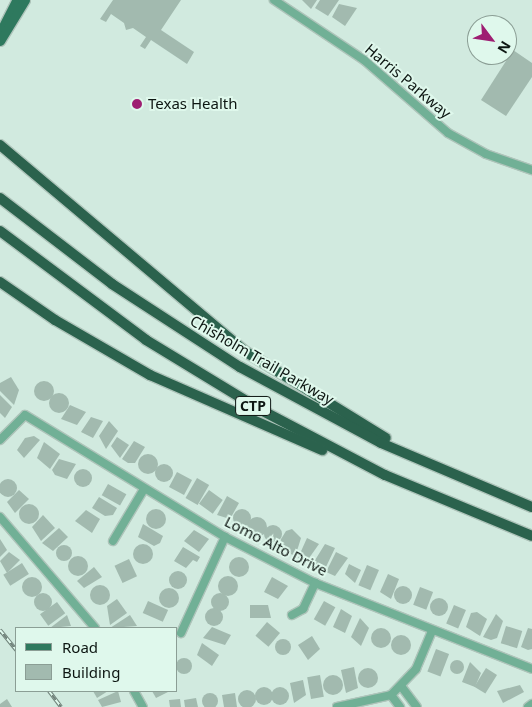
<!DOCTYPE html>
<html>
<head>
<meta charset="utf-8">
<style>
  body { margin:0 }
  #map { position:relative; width:532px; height:707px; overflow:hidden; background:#d1eadf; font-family:"Noto Sans",sans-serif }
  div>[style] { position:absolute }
  .building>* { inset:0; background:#a2baaf; transform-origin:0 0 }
  .round { border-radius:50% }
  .roads { filter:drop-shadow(1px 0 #aec4ba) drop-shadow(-1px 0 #aec4ba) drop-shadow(0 1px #aec4ba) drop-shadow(0 -1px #aec4ba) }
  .minor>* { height:8px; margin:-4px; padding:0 4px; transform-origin:4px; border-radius:4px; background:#71b096 }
  .major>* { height:9px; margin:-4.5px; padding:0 4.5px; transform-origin:4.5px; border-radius:4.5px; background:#2e795e }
  .highway>* { height:10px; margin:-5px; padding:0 5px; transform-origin:5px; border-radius:5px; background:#2b624d }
  .rail>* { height:4px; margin-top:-2px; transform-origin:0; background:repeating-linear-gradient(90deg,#dff8ec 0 5.5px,#71837b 0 11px); box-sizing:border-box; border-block:1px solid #71837b }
  .dots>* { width:14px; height:14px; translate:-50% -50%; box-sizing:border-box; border:2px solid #dff8ec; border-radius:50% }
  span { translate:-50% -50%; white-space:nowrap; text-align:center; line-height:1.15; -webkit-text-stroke:4px #dff8ec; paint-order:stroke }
  .shield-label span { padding:1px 4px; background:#dff8ec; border:1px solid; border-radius:4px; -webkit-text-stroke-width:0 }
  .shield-label { font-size:14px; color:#0d1612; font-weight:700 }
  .street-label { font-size:15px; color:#0d1612 }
  .poi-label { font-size:15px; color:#0d1612 }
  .left { translate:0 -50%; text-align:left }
  .legend { position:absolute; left:15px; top:627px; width:162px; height:65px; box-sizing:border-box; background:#dff8ec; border:1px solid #8b9e95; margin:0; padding:6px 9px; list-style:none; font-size:15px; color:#0d1612 }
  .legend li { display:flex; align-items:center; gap:10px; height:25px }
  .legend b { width:25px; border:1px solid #8b9e95 }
  .north { position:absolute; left:467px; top:15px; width:50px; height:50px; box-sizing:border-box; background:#dff8ec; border:1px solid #8b9e95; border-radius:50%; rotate:121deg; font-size:14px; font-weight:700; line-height:20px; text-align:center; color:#0d1612 }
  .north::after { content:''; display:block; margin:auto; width:18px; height:22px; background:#9e1e72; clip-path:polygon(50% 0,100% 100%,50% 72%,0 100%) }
</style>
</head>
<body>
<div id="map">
  <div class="building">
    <div style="clip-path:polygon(113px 0,181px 0,161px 30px,194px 52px,187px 64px,151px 40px,145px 49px,140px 46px,146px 37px,133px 28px,126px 30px,124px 23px,111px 14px,106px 22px,100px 19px)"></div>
    <div style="clip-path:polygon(302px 0,317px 0,311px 9px)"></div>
    <div style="clip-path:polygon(320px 0,339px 0,328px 16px,315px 8px)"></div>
    <div style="clip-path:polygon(339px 4px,357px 8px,345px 26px,332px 17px)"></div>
    <div style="clip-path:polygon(513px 50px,532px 63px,532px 77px,506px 116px,481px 100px)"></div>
    <div style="clip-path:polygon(11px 377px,19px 390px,14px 405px,0 391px,0 383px)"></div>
    <div class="round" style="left:34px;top:381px;width:20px;height:20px"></div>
    <div class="round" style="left:49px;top:393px;width:20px;height:20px"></div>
    <div style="clip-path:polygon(0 395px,12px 407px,5px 418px,0 413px)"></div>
    <div style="clip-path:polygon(70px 405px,86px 412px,77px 425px,61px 419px)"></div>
    <div style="clip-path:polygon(91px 417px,103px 421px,93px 438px,81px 432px)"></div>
    <div style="clip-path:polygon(109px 421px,118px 431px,106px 449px,99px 436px)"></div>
    <div style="clip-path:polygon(34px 436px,40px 440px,24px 458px,17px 450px,25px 438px)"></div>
    <div style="clip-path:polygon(117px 437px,129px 445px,120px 458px,111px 446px)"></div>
    <div style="clip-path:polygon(134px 441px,145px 447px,135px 463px,128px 463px,122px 459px)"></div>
    <div style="clip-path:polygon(44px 442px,60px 454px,50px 469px,37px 458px)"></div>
    <div class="round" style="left:138px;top:454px;width:20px;height:20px"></div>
    <div style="clip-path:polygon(59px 459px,76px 464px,67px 479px,55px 475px,52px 470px)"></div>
    <div class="round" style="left:155px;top:464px;width:18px;height:18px"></div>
    <div class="round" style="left:74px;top:469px;width:18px;height:18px"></div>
    <div style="left:177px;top:472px;width:17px;height:17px;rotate:28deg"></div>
    <div style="left:197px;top:478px;width:14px;height:23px;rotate:30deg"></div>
    <div class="round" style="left:-1px;top:479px;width:18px;height:18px"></div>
    <div style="left:108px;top:484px;width:21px;height:13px;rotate:29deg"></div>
    <div style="clip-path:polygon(19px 490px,29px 499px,15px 513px,7px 502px)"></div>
    <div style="left:209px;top:490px;width:17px;height:17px;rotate:36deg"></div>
    <div style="clip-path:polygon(227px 496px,239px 503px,230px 519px,217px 515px)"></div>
    <div style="clip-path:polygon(99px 497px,117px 508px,113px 515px,105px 516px,92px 508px)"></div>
    <div class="round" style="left:19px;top:504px;width:20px;height:20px"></div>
    <div class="round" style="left:233px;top:509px;width:18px;height:18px"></div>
    <div class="round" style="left:146px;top:509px;width:20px;height:20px"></div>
    <div style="clip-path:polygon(86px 510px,100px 519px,92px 533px,75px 521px)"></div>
    <div style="clip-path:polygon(43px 515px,55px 528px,41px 541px,32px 527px)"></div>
    <div class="round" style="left:247px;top:517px;width:20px;height:20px"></div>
    <div style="clip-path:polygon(143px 524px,163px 536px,160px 543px,154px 546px,138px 537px)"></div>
    <div class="round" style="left:264px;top:525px;width:18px;height:18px"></div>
    <div style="clip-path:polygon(59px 528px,68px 537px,53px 551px,42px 543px)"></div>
    <div style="clip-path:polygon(292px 529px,301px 538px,295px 557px,278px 544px,286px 531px)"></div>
    <div style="clip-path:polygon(194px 530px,209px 539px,199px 552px,184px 541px)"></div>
    <div style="clip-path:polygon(307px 538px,319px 544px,307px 561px,298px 558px)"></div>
    <div style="clip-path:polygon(0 539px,7px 550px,0 557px)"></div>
    <div style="clip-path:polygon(325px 544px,335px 548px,326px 567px,321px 564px,319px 568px,312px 565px)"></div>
    <div class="round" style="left:133px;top:544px;width:20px;height:20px"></div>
    <div class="round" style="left:56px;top:545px;width:16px;height:16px"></div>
    <div style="clip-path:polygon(183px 547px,200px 557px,197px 562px,193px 560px,186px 568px,174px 561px)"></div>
    <div style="clip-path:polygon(9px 552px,20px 560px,7px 573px,0 561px)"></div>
    <div style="clip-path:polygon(336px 552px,348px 558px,335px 576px,326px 572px)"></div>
    <div class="round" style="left:68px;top:556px;width:20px;height:20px"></div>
    <div class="round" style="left:229px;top:557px;width:20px;height:20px"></div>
    <div style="left:129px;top:559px;width:19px;height:16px;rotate:65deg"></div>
    <div style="left:22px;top:563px;width:13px;height:22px;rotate:58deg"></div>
    <div style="clip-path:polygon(349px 564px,361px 570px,355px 583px,345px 574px)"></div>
    <div style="left:367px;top:565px;width:13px;height:22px;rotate:23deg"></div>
    <div style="clip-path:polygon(94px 567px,102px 577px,84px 588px,77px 581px)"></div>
    <div class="round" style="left:169px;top:571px;width:18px;height:18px"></div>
    <div style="clip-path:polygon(388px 574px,399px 579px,391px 599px,380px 592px)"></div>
    <div class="round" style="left:218px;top:576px;width:20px;height:20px"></div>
    <div style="clip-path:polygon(272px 577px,288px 586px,278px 599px,264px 592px)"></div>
    <div class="round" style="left:22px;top:577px;width:20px;height:20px"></div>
    <div class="round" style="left:90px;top:585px;width:20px;height:20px"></div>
    <div class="round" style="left:394px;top:586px;width:18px;height:18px"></div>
    <div style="left:420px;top:587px;width:14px;height:19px;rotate:21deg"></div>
    <div class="round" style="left:159px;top:588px;width:20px;height:20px"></div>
    <div class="round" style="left:34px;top:593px;width:18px;height:18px"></div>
    <div class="round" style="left:211px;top:593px;width:18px;height:18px"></div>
    <div class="round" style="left:430px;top:598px;width:18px;height:18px"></div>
    <div style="clip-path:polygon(117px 599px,127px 613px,110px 625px,107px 606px)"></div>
    <div style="left:148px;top:601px;width:22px;height:13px;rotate:24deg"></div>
    <div style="left:324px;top:601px;width:13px;height:21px;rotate:29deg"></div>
    <div style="left:57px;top:602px;width:14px;height:21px;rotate:54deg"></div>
    <div style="clip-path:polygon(250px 605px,268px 605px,271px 618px,250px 618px)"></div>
    <div style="left:454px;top:605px;width:13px;height:20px;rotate:23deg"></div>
    <div class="round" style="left:205px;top:608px;width:18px;height:18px"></div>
    <div style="clip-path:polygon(341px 609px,352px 616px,345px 633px,333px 627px)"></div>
    <div style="clip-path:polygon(477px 612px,487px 619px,480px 636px,466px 627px,471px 613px)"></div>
    <div style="clip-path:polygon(496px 614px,503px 621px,497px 638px,491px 640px,483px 637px)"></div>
    <div style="clip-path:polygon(67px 615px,71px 626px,50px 628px)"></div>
    <div style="clip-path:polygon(130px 615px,137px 626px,110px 628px)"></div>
    <div style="clip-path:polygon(360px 618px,369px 628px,361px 646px,351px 637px)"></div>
    <div style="left:267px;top:622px;width:17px;height:18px;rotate:40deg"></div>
    <div style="left:506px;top:626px;width:17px;height:18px;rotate:17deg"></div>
    <div style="clip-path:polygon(212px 627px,231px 635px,225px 645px,203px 638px)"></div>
    <div class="round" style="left:371px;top:628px;width:20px;height:20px"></div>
    <div style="clip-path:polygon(528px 628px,532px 629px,532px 649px,528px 650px,521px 647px)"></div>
    <div class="round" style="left:391px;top:635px;width:20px;height:20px"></div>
    <div style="clip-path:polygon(312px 636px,320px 649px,308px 660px,298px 645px)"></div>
    <div class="round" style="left:275px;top:639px;width:16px;height:16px"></div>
    <div style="clip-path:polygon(202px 643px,219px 655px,212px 666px,197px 655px)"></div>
    <div style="left:436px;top:649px;width:14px;height:24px;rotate:21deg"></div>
    <div class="round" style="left:176px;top:658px;width:16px;height:16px"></div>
    <div class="round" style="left:450px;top:660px;width:14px;height:14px"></div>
    <div style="clip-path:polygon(470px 662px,481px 673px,475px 687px,462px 682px)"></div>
    <div style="clip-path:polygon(354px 667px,358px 688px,346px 693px,341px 670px)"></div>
    <div class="round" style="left:358px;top:668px;width:20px;height:20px"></div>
    <div style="left:486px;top:668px;width:13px;height:22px;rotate:32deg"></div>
    <div class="round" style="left:323px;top:675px;width:20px;height:20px"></div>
    <div style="left:320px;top:675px;width:22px;height:13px;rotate:80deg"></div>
    <div style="clip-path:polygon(303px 680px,306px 695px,294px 703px,290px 683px)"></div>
    <div style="clip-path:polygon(520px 685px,524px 692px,503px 703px,497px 691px)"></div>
    <div class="round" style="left:255px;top:687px;width:18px;height:18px"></div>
    <div class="round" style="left:271px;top:687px;width:18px;height:18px"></div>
    <div class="round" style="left:238px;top:690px;width:18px;height:18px"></div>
    <div style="clip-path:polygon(93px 691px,108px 691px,97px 698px)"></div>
    <div style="clip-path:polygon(118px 691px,121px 702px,102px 707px,98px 700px)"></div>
    <div style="clip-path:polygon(152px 691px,170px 691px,156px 698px)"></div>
    <div style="clip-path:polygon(235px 693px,237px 707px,224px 707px,222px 695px)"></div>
    <div class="round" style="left:202px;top:693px;width:16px;height:16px"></div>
    <div style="clip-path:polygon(196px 698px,198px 707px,185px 707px,184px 700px)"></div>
    <div style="clip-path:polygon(7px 699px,12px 707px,0 707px,0 704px)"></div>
    <div style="clip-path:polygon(180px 699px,181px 707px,170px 707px,169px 700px)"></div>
  </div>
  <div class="roads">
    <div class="minor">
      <div style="left:274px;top:0;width:108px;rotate:33.7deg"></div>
      <div style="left:364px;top:60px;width:111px;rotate:41deg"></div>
      <div style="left:448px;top:133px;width:43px;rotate:28.9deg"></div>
      <div style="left:486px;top:154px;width:49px;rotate:19.2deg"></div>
      <div style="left:0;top:440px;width:35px;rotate:-45deg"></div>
      <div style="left:25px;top:415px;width:234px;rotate:31.4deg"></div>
      <div style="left:225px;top:537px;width:101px;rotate:27.1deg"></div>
      <div style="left:315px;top:583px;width:233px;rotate:21.6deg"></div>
      <div style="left:0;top:517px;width:146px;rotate:49.4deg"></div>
      <div style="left:113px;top:541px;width:61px;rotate:-59.2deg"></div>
      <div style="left:292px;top:615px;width:13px;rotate:-29deg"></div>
      <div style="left:303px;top:609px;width:29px;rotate:-65deg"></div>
      <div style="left:181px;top:633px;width:106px;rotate:-65.4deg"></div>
      <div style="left:401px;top:686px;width:26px;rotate:53deg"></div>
      <div style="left:134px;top:691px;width:18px;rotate:61deg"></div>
      <div style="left:391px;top:695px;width:15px;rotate:53deg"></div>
      <div style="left:337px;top:707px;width:55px;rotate:-12.5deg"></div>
      <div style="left:391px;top:695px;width:36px;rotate:-46deg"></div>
      <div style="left:416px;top:669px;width:41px;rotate:-67.2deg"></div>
      <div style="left:528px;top:707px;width:5px;rotate:-37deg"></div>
    </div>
    <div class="major">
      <div style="left:0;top:32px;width:36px;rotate:-63deg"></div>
      <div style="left:0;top:41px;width:48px;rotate:-58.6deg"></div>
    </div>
    <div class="highway">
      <div style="left:0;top:145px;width:322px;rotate:40.1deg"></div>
      <div style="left:246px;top:352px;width:164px;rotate:31.6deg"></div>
      <div style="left:0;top:198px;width:141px;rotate:37.5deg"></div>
      <div style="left:112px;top:284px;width:153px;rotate:33deg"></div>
      <div style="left:240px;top:367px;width:160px;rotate:28.3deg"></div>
      <div style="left:381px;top:443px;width:164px;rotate:23deg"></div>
      <div style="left:0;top:231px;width:182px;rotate:36.7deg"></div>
      <div style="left:146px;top:340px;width:135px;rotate:31.3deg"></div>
      <div style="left:261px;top:410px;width:140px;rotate:27.7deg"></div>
      <div style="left:385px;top:475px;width:159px;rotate:22.5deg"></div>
      <div style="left:0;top:282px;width:67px;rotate:34.6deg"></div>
      <div style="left:55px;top:320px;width:110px;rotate:30.1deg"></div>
      <div style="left:150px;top:375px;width:188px;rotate:23.6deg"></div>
    </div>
  </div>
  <div class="rail">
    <div style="left:0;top:630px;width:26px;rotate:51deg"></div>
    <div style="left:49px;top:691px;width:20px;rotate:53deg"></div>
  </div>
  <div class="dots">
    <div style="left:137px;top:104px;background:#9e1e72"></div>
  </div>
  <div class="shield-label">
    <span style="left:253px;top:406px">CTP</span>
  </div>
  <div class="street-label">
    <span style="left:408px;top:81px;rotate:40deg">Harris Parkway</span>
    <span style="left:262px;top:360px;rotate:30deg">Chisholm Trail Parkway</span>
    <span style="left:276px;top:546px;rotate:27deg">Lomo Alto Drive</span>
  </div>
  <div class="poi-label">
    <span class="left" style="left:148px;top:104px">Texas Health</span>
  </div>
  <ul class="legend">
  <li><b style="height:6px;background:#2e795e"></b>Road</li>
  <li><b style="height:14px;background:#a2baaf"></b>Building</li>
  </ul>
  <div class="north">N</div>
</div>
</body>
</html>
